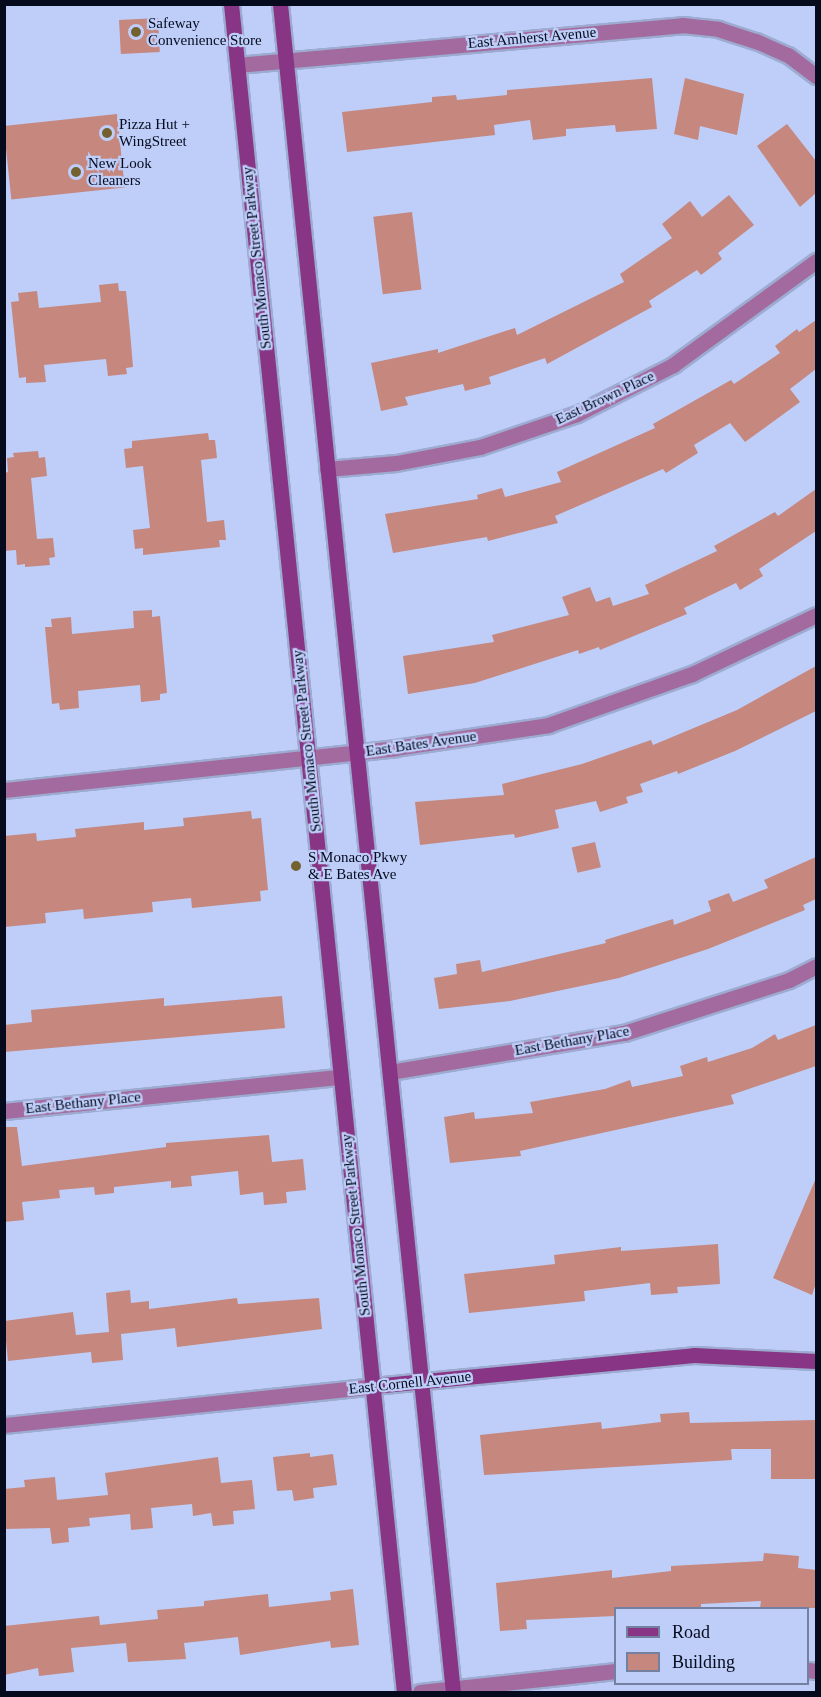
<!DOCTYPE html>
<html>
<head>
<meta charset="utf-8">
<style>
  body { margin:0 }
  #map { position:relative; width:821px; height:1697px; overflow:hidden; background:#becef9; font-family:Georgia,serif }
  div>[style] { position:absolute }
  .building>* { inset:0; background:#c5877e; transform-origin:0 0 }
  .roads { filter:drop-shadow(2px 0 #9dabd1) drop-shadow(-2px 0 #9dabd1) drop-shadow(0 2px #9dabd1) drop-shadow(0 -2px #9dabd1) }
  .street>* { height:15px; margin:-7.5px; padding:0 7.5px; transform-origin:7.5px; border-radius:7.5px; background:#a26a9e }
  .secondary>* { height:15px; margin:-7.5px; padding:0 7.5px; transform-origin:7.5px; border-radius:7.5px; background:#873584 }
  .dots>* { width:16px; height:16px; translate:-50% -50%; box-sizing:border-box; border:3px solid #becef9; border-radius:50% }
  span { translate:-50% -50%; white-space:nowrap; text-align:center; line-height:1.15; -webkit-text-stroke:4.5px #becef9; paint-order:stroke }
  .poi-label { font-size:15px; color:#050a1c }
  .left { translate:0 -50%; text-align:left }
  .street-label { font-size:15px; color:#050a1c }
  .frame { position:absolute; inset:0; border:6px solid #050a1c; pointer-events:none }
  .legend { position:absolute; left:614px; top:1607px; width:195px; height:78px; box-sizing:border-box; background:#becef9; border:2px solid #7480a1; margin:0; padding:8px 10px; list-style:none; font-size:18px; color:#050a1c }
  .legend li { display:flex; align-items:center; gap:12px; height:30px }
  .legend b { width:30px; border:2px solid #7480a1 }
</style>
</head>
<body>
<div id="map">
  <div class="building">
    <div style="left:158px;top:18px;width:34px;height:39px;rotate:87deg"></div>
    <div style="clip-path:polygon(652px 78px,657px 129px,616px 132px,615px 125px,566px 129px,566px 136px,533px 140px,530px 120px,494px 125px,495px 135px,347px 152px,342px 112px,432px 102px,432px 97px,456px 95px,457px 100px,507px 95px,507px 90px)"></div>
    <div style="clip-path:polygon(685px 78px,744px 94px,737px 135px,700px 126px,698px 140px,674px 134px)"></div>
    <div style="left:117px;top:114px;width:74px;height:114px;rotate:84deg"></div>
    <div style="clip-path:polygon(787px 124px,816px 161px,816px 193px,800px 207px,757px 146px)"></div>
    <div style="clip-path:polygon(729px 195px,754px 225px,718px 253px,722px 259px,701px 275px,697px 270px,649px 301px,652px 307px,547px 364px,545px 358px,489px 377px,491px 384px,465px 391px,463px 384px,405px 397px,408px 405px,381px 411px,371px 363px,438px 349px,438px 353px,515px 328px,517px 335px,624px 282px,620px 274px,672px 238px,662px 224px,690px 201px,702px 217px)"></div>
    <div style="left:412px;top:212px;width:78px;height:39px;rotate:83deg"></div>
    <div style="clip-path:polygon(118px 283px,119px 291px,126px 291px,130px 331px,133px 367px,126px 368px,127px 374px,108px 376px,106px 359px,44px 365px,46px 382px,26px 383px,26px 377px,19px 378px,11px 302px,19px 301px,18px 293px,37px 291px,39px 308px,101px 302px,99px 285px)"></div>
    <div style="clip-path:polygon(816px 320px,816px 369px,790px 389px,800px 402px,745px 442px,730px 423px,694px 445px,698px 453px,666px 473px,663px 469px,555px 516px,558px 523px,488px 541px,487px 537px,393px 553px,385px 514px,478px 499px,477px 495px,502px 488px,505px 497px,561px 482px,557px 472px,655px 428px,653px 424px,731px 380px,734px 384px,780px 353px,775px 346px,797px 329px,799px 332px)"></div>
    <div style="clip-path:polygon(208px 433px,209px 440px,215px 440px,217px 458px,201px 460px,207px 522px,224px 520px,226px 540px,219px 540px,220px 547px,143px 555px,143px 548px,135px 549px,133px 530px,150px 528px,143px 466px,126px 468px,124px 449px,132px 448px,132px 441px)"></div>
    <div style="clip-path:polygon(38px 451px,39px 458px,45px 457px,47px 476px,31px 478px,37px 539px,53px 538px,55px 557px,49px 558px,50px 565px,25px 567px,25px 564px,17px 565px,16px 550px,4px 551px,4px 473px,8px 472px,7px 458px,14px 457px,13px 453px)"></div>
    <div style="clip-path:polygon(816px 489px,816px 531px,759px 569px,763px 576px,740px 590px,736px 583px,684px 608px,687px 614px,600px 650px,599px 647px,579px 654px,578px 650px,475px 683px,408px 694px,403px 656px,494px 642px,492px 635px,569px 615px,562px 597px,590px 587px,596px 602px,610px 597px,613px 606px,649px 594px,645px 585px,717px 551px,714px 546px,775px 512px,778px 516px)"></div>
    <div style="clip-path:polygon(152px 610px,152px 617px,160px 616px,167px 693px,160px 694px,160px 700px,141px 702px,140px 685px,78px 691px,79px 708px,60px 710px,59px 703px,52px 704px,45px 627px,52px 627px,51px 619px,71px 617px,72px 634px,134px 628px,133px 611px)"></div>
    <div style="clip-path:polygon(816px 666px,816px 711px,735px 751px,678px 774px,677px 771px,640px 784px,643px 792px,626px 797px,628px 803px,600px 812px,596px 801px,555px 810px,559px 828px,515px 838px,514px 834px,420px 845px,415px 802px,504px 795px,502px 784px,582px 764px,651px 740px,653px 745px,737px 710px)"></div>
    <div style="clip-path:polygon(251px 811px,252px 819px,261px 818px,268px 890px,260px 891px,261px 901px,192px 908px,191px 898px,152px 902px,153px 912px,84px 919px,83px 909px,45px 913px,46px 923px,4px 927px,4px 836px,36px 833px,37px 841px,76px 837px,75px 829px,144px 822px,144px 830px,184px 826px,183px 818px)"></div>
    <div style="left:595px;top:842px;width:26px;height:24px;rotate:77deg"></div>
    <div style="clip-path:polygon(816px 857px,816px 899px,803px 905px,805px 910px,708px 949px,619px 978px,510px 1001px,439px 1009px,434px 978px,457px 974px,456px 964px,480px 960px,482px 972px,606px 943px,605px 940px,673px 919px,674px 925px,711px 911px,708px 901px,729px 893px,733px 902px,768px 888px,764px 880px)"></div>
    <div style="clip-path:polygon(282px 996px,285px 1028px,4px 1052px,4px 1025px,32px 1022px,31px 1010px,164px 998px,164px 1006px)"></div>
    <div style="clip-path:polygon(816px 1025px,816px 1066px,731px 1095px,734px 1104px,520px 1151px,521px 1156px,450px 1163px,444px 1117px,474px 1112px,475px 1119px,533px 1113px,530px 1102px,605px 1089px,630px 1080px,632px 1087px,683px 1076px,680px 1066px,707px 1057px,708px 1062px,752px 1048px,775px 1034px,778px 1040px)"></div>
    <div style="clip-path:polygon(4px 1127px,17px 1127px,22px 1166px,166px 1147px,166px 1143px,269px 1135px,272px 1162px,303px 1159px,306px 1190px,286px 1192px,287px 1203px,264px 1205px,263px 1192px,240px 1195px,238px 1171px,191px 1176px,192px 1186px,171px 1188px,171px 1181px,114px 1187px,114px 1193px,95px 1195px,94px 1187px,59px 1190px,60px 1198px,22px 1202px,24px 1220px,4px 1222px)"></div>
    <div style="clip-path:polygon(816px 1178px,816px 1283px,812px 1295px,773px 1278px)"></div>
    <div style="clip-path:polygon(718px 1244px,720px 1284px,677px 1287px,678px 1293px,651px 1295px,650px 1283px,584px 1291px,585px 1301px,469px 1313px,464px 1274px,555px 1264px,554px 1255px,621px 1247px,621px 1251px)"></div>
    <div style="clip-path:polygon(130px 1290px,131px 1303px,149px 1301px,149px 1309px,237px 1298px,238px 1304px,319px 1298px,322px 1329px,177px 1347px,175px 1328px,121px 1334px,123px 1360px,92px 1363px,91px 1352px,8px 1361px,4px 1321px,73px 1312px,76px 1335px,109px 1332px,106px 1293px)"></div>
    <div style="clip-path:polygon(689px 1412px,690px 1423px,815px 1420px,815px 1479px,771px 1479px,771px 1449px,731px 1449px,732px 1460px,484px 1475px,480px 1435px,601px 1422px,602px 1429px,661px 1422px,660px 1414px)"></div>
    <div style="clip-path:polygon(310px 1453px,310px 1457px,333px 1454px,337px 1485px,313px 1488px,314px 1498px,294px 1501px,292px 1490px,277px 1491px,273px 1457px)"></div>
    <div style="clip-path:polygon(218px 1457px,221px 1483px,252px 1480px,255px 1509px,233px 1511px,234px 1524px,213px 1526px,211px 1513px,193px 1516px,192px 1504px,151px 1508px,153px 1528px,131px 1530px,130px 1514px,89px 1518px,90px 1526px,68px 1528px,69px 1542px,52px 1544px,50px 1528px,4px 1529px,4px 1489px,25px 1487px,24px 1480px,55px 1477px,57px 1500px,108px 1495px,105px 1473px)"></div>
    <div style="clip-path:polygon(764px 1553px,799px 1556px,798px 1568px,816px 1570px,816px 1608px,760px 1608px,761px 1601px,701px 1604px,701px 1608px,615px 1608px,615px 1616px,526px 1620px,527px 1629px,500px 1631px,496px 1583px,612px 1570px,612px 1578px,671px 1571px,671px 1566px,763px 1561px)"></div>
    <div style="clip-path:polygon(353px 1589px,359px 1645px,331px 1648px,330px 1641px,240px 1655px,238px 1637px,184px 1643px,186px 1659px,128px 1662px,126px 1643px,71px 1648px,74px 1672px,39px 1676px,38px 1668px,4px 1675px,4px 1626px,99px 1616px,100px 1625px,158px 1619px,157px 1610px,204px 1606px,204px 1601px,268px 1594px,269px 1607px,331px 1600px,330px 1592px)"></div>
  </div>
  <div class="roads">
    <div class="street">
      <div style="left:237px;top:65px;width:447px;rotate:-5.1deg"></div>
      <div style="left:682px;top:25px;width:36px;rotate:6deg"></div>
      <div style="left:718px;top:29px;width:40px;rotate:18deg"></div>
      <div style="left:756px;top:41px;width:35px;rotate:24deg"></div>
      <div style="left:788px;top:55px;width:35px;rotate:37deg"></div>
      <div style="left:327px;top:469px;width:69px;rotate:-5deg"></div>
      <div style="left:396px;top:463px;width:86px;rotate:-10.8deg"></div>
      <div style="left:480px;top:447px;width:102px;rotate:-18.8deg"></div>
      <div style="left:577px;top:414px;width:108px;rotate:-27deg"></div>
      <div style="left:673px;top:365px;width:177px;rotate:-36deg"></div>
      <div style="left:4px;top:790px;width:393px;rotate:-6.1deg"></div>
      <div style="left:395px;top:748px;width:155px;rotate:-8.5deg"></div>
      <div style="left:548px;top:725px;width:153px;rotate:-19.5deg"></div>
      <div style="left:692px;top:674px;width:137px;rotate:-25.4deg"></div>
      <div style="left:390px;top:1072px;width:237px;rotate:-9.5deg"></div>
      <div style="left:624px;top:1033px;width:173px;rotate:-17.8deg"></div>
      <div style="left:789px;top:980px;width:30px;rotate:-27deg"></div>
      <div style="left:4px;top:1111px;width:338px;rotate:-5.8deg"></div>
      <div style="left:4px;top:1425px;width:371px;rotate:-6deg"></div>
      <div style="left:808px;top:1670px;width:8px;rotate:7deg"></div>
      <div style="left:420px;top:1692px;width:197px;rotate:-6.1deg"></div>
    </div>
    <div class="secondary">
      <div style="left:231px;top:4px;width:1697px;rotate:84.15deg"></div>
      <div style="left:280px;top:4px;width:1697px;rotate:84.15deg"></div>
      <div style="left:373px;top:1386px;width:322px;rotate:-5.5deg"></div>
      <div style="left:694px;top:1355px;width:122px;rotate:2.8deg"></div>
    </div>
  </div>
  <div class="dots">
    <div style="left:136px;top:32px;background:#746130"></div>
    <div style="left:107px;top:133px;background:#746130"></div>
    <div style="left:76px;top:172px;background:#746130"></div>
    <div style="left:296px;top:866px;background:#746130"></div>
  </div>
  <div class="poi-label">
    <span class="left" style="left:148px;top:32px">Safeway<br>Convenience Store</span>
    <span class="left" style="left:119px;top:133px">Pizza Hut +<br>WingStreet</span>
    <span class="left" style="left:88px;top:172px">New Look<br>Cleaners</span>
    <span class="left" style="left:308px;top:866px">S Monaco Pkwy<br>&amp; E Bates Ave</span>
  </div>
  <div class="street-label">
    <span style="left:532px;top:38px;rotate:-5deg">East Amherst Avenue</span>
    <span style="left:257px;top:258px;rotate:-96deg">South Monaco Street Parkway</span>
    <span style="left:605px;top:398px;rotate:-25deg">East Brown Place</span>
    <span style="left:307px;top:741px;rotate:-96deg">South Monaco Street Parkway</span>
    <span style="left:421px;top:744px;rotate:-8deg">East Bates Avenue</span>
    <span style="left:572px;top:1041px;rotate:-10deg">East Bethany Place</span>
    <span style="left:83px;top:1103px;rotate:-6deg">East Bethany Place</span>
    <span style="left:356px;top:1225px;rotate:-96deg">South Monaco Street Parkway</span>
    <span style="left:410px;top:1383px;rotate:-6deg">East Cornell Avenue</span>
  </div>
  <div class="frame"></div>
  <ul class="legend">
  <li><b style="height:8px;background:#873584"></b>Road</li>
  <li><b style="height:16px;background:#c5877e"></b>Building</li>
  </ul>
</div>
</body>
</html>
